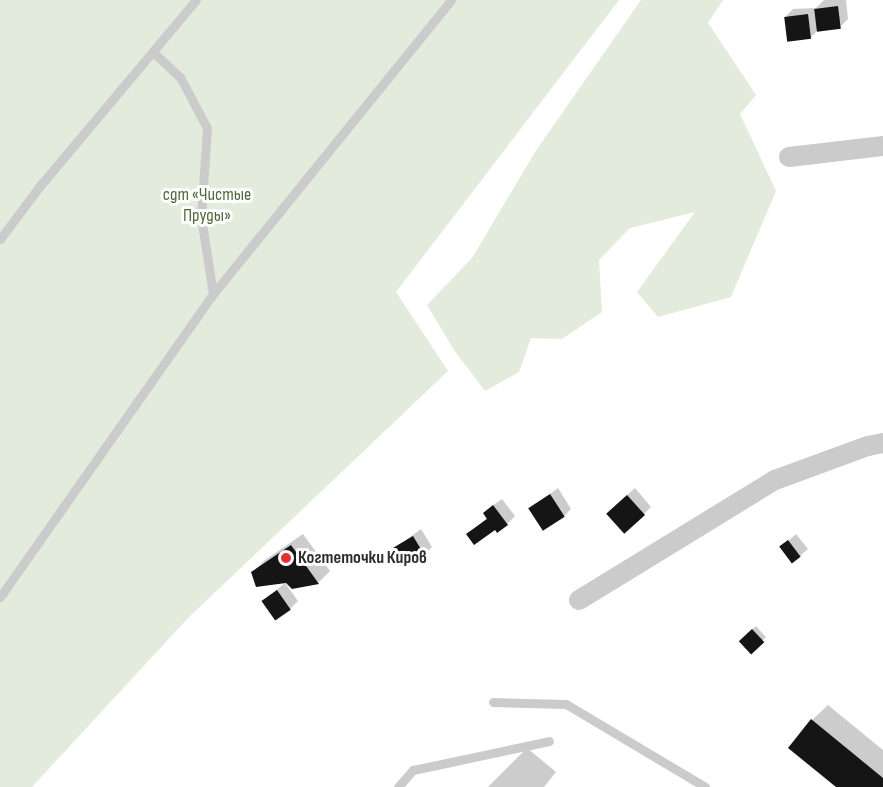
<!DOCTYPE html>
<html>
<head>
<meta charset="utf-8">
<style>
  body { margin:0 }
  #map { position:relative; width:883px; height:787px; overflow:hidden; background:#fff; font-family:"Sofia Sans Condensed",sans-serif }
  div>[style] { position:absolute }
  .green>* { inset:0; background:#e3ebdc }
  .shadow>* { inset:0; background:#0003; transform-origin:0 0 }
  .building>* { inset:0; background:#151515; transform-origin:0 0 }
  .lane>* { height:9px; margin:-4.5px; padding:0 4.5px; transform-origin:4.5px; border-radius:4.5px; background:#cbcbcb }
  .street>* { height:20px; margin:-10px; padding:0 10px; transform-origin:10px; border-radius:10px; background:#cbcbcb }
  .dots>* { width:16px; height:16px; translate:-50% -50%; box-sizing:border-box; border:3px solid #fff; border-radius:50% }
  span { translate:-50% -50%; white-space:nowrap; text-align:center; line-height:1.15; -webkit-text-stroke:6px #fff; paint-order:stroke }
  .park-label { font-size:18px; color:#4e693b }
  .poi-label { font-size:18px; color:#2e2e2e; font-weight:700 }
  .left { translate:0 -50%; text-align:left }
</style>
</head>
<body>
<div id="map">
  <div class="green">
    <div style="clip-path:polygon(0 0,619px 0,396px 292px,448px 371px,188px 618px,32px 787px,0 787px)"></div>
    <div style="clip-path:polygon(641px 0,723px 0,708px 23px,756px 95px,740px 114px,776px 191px,731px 297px,658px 317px,637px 292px,695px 212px,630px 228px,599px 260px,602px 312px,562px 339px,531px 338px,519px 372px,485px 391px,454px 350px,427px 305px,472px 258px,535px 152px)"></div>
  </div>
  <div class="shadow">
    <div style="clip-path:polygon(824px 0,846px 0,848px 19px,840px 27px,819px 29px,810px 38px,786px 16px,793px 9px,816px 8px)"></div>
    <div style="clip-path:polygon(558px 488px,571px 509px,564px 516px,529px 509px)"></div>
    <div style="clip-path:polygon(635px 488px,651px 507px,644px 514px,616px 505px)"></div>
    <div style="clip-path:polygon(502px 499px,515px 516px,507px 524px,468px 534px,488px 517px,492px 506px)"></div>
    <div style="clip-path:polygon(421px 529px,432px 547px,424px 555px,395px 548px)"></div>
    <div style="clip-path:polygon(303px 534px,330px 571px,319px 582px,293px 587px,284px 581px,253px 572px,265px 560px)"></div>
    <div style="clip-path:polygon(796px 534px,808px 549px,800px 556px,781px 547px)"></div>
    <div style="clip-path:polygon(285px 583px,298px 601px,290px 609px,263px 601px)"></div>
    <div style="left:756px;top:626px;width:15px;height:21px;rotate:48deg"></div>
    <div style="clip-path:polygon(828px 705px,883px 750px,883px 787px,838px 787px,812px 720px)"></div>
    <div style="clip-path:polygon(527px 748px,556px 772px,544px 787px,488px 787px)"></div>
  </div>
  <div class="building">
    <div style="left:838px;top:6px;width:23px;height:24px;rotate:83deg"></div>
    <div style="left:808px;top:14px;width:25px;height:24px;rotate:83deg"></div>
    <div style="left:550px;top:494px;width:27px;height:26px;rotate:57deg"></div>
    <div style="left:627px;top:495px;width:27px;height:28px;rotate:48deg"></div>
    <div style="clip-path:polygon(493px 505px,508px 525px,497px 533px,495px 530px,474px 545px,466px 534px,487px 519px,483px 513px)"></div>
    <div style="left:413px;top:536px;width:23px;height:23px;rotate:59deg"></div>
    <div style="left:788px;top:540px;width:21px;height:11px;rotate:53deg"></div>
    <div style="clip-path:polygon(291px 545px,319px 584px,292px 589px,286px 583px,256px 587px,251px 572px)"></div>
    <div style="left:277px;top:590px;width:24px;height:19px;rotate:55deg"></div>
    <div style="left:752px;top:629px;width:18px;height:18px;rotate:47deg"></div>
    <div style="clip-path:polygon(811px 719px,883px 778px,883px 787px,836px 787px,788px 748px)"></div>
  </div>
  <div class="lane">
    <div style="left:154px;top:53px;width:35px;rotate:43deg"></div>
    <div style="left:180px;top:77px;width:58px;rotate:62.1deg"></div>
    <div style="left:207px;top:128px;width:89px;rotate:93.9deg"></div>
    <div style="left:201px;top:217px;width:78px;rotate:81.1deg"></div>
    <div style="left:0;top:239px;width:65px;rotate:-53.1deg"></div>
    <div style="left:39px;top:187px;width:244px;rotate:-50deg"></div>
    <div style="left:0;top:597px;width:370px;rotate:-54.9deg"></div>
    <div style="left:213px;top:294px;width:378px;rotate:-51deg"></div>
    <div style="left:493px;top:702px;width:73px;rotate:1.6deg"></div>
    <div style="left:566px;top:704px;width:162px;rotate:30.8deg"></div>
    <div style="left:398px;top:787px;width:23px;rotate:-49deg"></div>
    <div style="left:413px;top:770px;width:139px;rotate:-12deg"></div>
  </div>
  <div class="street">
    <div style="left:789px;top:157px;width:95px;rotate:-6.7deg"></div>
    <div style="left:579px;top:600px;width:230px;rotate:-31.5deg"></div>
    <div style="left:775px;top:480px;width:99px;rotate:-20.1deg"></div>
    <div style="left:868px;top:446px;width:15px;rotate:-11deg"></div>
  </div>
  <div class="dots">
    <div style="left:286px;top:558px;background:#e43132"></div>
  </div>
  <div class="park-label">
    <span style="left:207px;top:206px">сдт «Чистые<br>Пруды»</span>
  </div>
  <div class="poi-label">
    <span class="left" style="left:298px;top:558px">Когтеточки Киров</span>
  </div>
</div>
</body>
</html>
